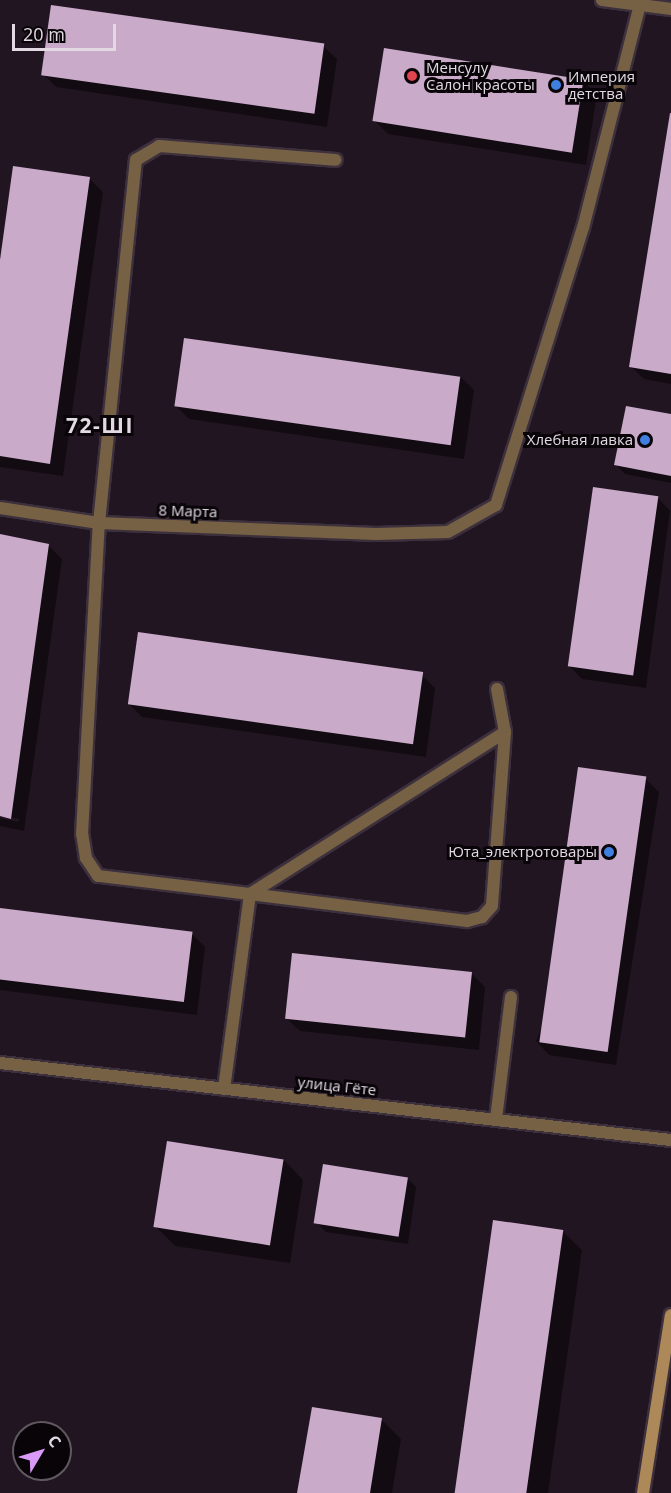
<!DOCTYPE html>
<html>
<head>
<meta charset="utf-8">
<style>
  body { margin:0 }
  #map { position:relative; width:671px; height:1493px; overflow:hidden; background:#221522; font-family:"Open Sans",sans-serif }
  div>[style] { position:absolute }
  .shadow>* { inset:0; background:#0007 }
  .building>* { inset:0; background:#c9aac9; transform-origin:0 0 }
  .roads { filter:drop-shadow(2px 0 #3d303d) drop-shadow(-2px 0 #3d303d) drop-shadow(0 2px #3d303d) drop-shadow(0 -2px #3d303d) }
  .service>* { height:12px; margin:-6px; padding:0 6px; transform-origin:6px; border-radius:6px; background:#776144 }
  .minor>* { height:12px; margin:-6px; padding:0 6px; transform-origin:6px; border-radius:6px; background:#776144 }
  .secondary>* { height:12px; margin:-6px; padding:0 6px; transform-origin:6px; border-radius:6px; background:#ad8959 }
  .dots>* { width:16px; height:16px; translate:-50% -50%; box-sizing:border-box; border:3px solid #080408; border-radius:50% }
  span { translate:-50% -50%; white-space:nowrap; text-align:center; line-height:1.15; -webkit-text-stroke:6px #080408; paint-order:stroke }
  .poi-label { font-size:15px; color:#e2d9e2 }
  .left { translate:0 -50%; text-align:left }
  .right { translate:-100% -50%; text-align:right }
  .street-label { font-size:15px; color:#e2d9e2 }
  .district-label { font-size:21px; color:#e2d9e2; font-weight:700; letter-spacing:1.5px }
  .north { position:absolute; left:12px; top:1421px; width:60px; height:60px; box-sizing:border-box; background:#080408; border:2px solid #5f595f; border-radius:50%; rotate:52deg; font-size:16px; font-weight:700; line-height:24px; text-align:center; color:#e2d9e2 }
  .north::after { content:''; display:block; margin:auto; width:21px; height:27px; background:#d99af8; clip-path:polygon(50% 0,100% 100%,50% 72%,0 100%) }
  .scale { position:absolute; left:12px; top:24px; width:104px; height:27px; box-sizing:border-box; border:3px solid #e2d9e2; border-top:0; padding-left:8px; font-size:18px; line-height:21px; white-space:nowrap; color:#e2d9e2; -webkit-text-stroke:4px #080408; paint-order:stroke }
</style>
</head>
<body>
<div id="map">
  <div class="shadow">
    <div style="clip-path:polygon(323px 46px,337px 59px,327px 127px,56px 87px,43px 74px)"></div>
    <div style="clip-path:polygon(583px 81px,597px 94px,586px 165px,388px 134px,375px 121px)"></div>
    <div style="clip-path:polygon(671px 115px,671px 384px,644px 379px,630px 366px)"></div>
    <div style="clip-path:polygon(90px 179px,103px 192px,63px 476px,0 467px,0 271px)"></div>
    <div style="clip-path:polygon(460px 376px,474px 390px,464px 459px,189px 419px,176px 406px)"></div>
    <div style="clip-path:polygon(671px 416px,671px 483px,625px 474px,616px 465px)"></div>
    <div style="clip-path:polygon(657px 497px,670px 511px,646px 688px,582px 679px,569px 666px)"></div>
    <div style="clip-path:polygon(0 536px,49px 546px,62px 559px,24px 831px,0 826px,0 818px,18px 822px,19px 819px,0 815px)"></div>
    <div style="clip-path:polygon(422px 675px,435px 688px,426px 757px,142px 717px,129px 704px)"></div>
    <div style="clip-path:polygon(646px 779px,659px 792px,616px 1065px,549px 1055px,536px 1041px)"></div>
    <div style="clip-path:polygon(0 909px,192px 934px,205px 947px,197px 1015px,0 990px)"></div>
    <div style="clip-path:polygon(472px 974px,485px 987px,479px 1050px,300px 1031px,286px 1018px)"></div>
    <div style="clip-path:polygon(284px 1160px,303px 1180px,290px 1263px,175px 1246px,156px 1227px)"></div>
    <div style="clip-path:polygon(407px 1178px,416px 1187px,408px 1244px,326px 1232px,316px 1222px)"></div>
    <div style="clip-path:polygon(562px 1231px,582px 1250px,548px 1493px,456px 1493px)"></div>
    <div style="clip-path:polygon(313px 1408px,382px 1420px,401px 1439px,392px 1493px,299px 1493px)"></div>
  </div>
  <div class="building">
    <div style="left:51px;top:5px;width:276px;height:71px;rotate:8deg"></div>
    <div style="left:384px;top:48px;width:202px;height:74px;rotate:9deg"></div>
    <div style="clip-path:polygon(670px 113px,671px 113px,671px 374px,629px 367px)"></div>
    <div style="clip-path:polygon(13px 166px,90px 177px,50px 464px,0 456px,0 260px)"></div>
    <div style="left:184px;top:338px;width:279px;height:69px;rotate:8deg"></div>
    <div style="clip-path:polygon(626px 406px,671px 414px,671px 476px,614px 465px)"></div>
    <div style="left:593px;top:487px;width:66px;height:181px;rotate:8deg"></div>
    <div style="clip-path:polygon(0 534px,49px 544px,11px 819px,0 816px)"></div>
    <div style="left:138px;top:632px;width:288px;height:73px;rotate:8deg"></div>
    <div style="left:578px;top:767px;width:69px;height:278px;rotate:8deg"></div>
    <div style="left:0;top:908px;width:194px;height:71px;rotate:7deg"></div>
    <div style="left:292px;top:953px;width:181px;height:66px;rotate:6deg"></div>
    <div style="left:167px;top:1141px;width:118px;height:87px;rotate:9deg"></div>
    <div style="left:323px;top:1164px;width:86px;height:60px;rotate:9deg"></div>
    <div style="left:493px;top:1220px;width:71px;height:276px;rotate:8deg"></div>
    <div style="clip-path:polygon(312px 1407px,382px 1418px,370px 1493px,297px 1493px)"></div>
  </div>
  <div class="roads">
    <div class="service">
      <div style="left:0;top:508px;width:100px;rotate:8.6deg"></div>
      <div style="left:99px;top:523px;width:277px;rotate:2.3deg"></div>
      <div style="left:376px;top:534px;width:72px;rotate:-1.6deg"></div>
      <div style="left:448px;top:532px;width:55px;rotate:-29.4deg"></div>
      <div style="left:496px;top:505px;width:290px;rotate:-72.6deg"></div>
      <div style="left:583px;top:228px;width:230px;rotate:-75.7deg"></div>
      <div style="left:497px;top:689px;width:44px;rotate:79.5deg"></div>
      <div style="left:505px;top:732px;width:174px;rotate:94.3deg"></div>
      <div style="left:492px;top:906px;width:15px;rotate:132deg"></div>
      <div style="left:482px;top:917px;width:16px;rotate:165deg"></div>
      <div style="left:467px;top:921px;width:219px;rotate:-172.9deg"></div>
      <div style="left:250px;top:894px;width:302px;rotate:-32.4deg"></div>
      <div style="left:224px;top:1089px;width:197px;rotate:-82.4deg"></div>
      <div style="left:250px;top:894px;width:153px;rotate:-173.2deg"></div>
      <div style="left:98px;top:876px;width:22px;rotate:-124deg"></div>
      <div style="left:86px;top:858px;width:24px;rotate:-99deg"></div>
      <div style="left:82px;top:834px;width:311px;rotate:-86.9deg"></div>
      <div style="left:99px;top:523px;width:365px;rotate:-84.2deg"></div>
      <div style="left:136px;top:160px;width:27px;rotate:-31deg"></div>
      <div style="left:159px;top:146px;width:177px;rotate:4.5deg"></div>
      <div style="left:496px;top:1119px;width:123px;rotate:-83deg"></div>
    </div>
    <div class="minor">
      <div style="left:602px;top:0;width:70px;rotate:7.4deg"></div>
      <div style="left:0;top:1063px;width:675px;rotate:6.55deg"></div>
    </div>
    <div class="secondary">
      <div style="left:643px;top:1493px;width:180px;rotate:-81.1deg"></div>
    </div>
  </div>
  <div class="dots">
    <div style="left:412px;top:76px;background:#e0444e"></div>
    <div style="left:556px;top:85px;background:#3f7fe0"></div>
    <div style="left:645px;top:440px;background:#3f7fe0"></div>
    <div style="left:609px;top:852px;background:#3f7fe0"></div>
  </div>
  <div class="poi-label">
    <span class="left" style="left:426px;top:76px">Менсулу<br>Салон красоты</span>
    <span class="left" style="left:568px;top:85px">Империя<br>детства</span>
    <span class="right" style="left:633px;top:440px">Хлебная лавка</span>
    <span class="right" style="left:597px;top:852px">Юта_электротовары</span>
  </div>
  <div class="street-label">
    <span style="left:188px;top:511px;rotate:2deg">8 Марта</span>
    <span style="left:337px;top:1086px;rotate:6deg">улица Гёте</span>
  </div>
  <div class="district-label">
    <span style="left:100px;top:425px">72-ШІ</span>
  </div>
  <div class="north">С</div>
  <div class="scale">20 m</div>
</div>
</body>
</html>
